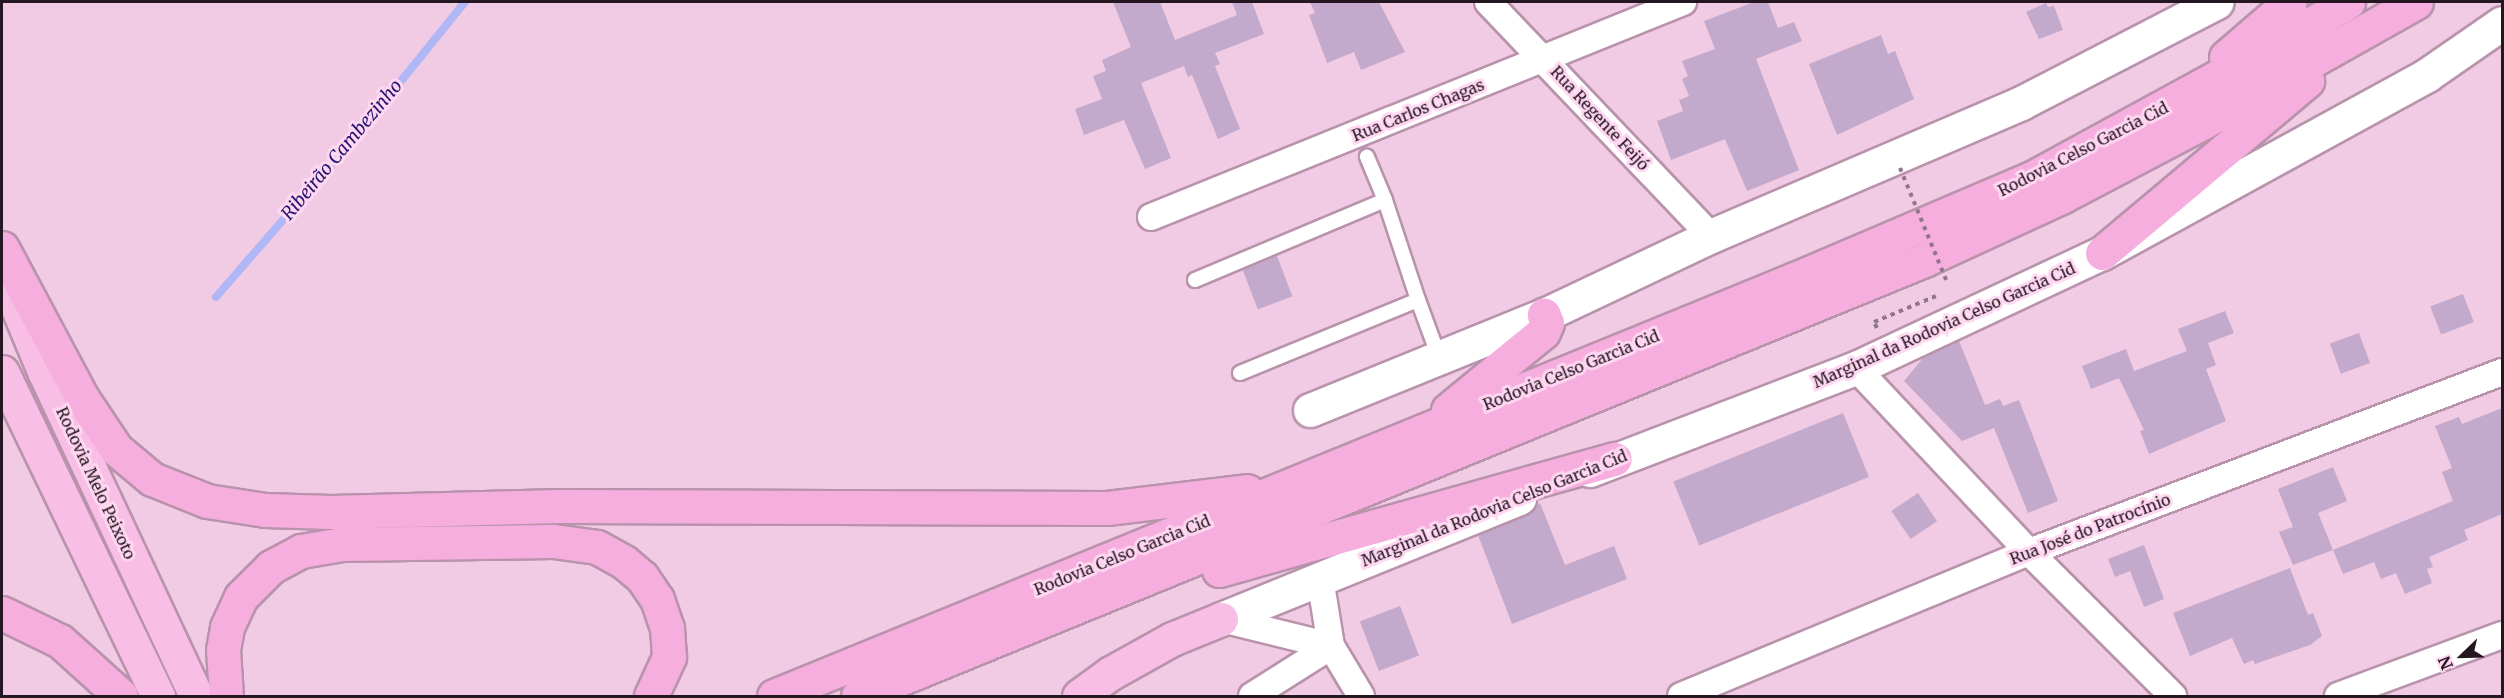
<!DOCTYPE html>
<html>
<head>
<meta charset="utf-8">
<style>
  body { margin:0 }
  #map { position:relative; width:2504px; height:698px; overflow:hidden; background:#f1cae4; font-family:Merriweather,serif }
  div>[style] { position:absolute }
  .stream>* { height:8px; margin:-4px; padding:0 4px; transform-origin:4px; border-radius:4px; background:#afb7f6 }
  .building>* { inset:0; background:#c3a9cb; transform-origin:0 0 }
  .path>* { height:4px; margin-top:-2px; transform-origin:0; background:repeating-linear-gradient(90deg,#907588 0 4.5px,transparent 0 9px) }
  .roads { filter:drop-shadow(2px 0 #b893ab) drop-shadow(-2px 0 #b893ab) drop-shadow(0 2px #b893ab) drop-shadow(0 -2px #b893ab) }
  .service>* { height:14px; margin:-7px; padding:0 7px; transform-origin:7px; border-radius:7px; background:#fff }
  .minor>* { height:26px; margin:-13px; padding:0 13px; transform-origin:13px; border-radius:13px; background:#fff }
  .tertiary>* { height:33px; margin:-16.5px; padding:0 16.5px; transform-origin:16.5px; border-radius:16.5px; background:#fff }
  .trunk>* { height:33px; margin:-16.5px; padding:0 16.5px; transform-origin:16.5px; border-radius:16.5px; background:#f8bee6 }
  .motorway>* { height:33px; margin:-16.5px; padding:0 16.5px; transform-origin:16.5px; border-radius:16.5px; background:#f6aedf }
  .path-bridge>* { height:4px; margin-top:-2px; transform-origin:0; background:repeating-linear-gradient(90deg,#907588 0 4.5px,transparent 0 9px) }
  span { translate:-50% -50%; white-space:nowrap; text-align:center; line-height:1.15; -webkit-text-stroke:6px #ffd7f1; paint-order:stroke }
  .street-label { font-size:16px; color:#251721 }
  .water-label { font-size:18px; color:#22146f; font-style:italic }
  .frame { position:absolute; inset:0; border:3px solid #251721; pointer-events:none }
  .north { position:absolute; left:2432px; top:626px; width:60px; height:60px; -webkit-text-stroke:4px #ffd7f1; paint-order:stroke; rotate:247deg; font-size:16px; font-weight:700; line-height:24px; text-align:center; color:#251721 }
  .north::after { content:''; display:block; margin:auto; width:21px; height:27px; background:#251721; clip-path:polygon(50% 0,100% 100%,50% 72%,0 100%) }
</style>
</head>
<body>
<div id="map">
  <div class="stream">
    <div style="left:216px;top:297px;width:232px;rotate:-49deg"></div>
    <div style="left:368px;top:122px;width:154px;rotate:-51.1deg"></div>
  </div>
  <div class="building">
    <div style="clip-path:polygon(1113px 2px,1160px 2px,1175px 40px,1237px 15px,1232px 2px,1252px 2px,1264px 34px,1215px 53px,1220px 64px,1215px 66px,1240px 129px,1218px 139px,1192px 75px,1188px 77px,1184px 66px,1141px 83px,1171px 158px,1145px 169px,1124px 120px,1084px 135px,1075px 109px,1102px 99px,1093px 76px,1106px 71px,1102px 60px,1131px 47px)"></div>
    <div style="clip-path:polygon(1310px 2px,1379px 2px,1405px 52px,1361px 70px,1354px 52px,1327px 63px,1309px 15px,1315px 13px)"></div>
    <div style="clip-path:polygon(1754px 2px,1768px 2px,1778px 28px,1794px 22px,1802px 41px,1756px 59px,1799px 170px,1747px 191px,1725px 139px,1671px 160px,1657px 121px,1683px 111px,1679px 100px,1689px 96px,1682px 79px,1688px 76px,1682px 61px,1715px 49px,1704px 21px)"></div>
    <div style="clip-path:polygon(2046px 3px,2048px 7px,2054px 6px,2063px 30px,2039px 39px,2026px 12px)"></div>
    <div style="clip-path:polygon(1881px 35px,1888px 54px,1895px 51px,1914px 99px,1837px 135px,1809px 64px)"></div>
    <div style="left:1277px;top:256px;width:43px;height:37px;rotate:69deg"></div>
    <div style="left:2463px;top:294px;width:30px;height:35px;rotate:69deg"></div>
    <div style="clip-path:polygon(2225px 311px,2234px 333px,2208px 343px,2216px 365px,2206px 369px,2226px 421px,2149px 454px,2140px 431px,2144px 430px,2119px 378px,2091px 389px,2082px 366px,2126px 349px,2134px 371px,2187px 351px,2178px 329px)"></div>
    <div style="left:2359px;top:333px;width:32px;height:31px;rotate:70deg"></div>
    <div style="clip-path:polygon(1959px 341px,1985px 405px,2000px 399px,2003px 406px,2019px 400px,2058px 501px,2028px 513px,1994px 428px,1962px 441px,1904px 381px,1923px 358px)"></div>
    <div style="clip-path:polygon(2502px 408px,2502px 514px,2464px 530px,2468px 540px,2429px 557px,2433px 567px,2427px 569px,2432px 583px,2405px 594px,2396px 573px,2381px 579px,2374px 562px,2343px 574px,2333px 550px,2453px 501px,2442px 472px,2452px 468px,2435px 426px,2459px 417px,2462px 424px)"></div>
    <div style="left:1843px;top:413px;width:69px;height:183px;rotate:68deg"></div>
    <div style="clip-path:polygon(2333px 467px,2347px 501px,2318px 513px,2333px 550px,2293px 565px,2279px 532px,2293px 527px,2278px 489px)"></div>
    <div style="left:1918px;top:493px;width:34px;height:32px;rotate:56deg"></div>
    <div style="clip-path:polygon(1540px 503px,1565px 565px,1614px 546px,1627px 579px,1512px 624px,1478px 535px,1526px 515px)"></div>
    <div style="clip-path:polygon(2144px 545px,2164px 599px,2144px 607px,2130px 571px,2115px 577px,2108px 559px)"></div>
    <div style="clip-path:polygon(2290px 568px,2308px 615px,2313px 613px,2322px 636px,2310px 645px,2255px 664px,2253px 660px,2244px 664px,2232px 638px,2190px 656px,2173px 613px)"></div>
    <div style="left:1400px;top:606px;width:53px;height:43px;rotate:69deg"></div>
  </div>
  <div class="path">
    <div style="left:1877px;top:328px;width:7px;rotate:-117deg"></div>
    <div style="left:1874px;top:322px;width:67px;rotate:-22.8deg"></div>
  </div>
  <div class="roads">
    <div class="service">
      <div style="left:1195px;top:280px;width:206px;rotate:-22.8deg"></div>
      <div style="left:1385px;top:200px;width:47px;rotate:-112.7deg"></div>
      <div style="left:1418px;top:300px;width:61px;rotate:69.8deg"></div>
      <div style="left:1240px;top:373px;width:192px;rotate:-22.3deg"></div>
      <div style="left:1418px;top:300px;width:105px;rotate:-108.3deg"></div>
    </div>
    <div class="minor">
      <div style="left:1488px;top:2px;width:323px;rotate:46.4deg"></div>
      <div style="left:1151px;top:217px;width:574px;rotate:-22.01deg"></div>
      <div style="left:1856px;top:368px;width:253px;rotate:46.8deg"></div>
      <div style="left:2029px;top:552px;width:204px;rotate:45deg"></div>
      <div style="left:1320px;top:578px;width:69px;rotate:80.8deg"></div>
      <div style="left:1331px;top:646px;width:58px;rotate:59deg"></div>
      <div style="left:1221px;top:619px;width:113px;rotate:13.8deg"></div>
      <div style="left:1252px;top:696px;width:93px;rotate:-32.3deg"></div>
      <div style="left:1681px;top:696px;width:377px;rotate:-22.5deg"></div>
      <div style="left:2029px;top:552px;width:506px;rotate:-20.83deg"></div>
      <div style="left:2338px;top:696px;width:175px;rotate:-20.4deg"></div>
    </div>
    <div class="tertiary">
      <div style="left:1310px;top:410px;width:253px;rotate:-22.1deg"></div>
      <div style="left:1544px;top:315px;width:185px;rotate:-25.3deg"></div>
      <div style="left:1711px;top:236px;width:337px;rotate:-23.2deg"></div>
      <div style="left:2021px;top:103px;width:220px;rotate:-27.3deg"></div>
      <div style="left:1590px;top:470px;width:285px;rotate:-21deg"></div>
      <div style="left:1856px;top:368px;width:272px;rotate:-25.1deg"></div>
      <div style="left:2102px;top:253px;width:371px;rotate:-28.7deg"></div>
      <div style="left:2427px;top:75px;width:91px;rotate:-34.7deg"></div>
      <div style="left:1221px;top:619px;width:322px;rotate:-22.1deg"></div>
    </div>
    <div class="trunk">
      <div style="left:10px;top:289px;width:89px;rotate:67.5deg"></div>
      <div style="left:44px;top:371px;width:359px;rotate:64.9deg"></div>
      <div style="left:2px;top:372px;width:360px;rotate:64.3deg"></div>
      <div style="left:1079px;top:696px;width:39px;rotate:-36deg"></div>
      <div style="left:1111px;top:673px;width:70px;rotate:-29.1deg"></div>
      <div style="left:1172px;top:639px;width:53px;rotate:-22.2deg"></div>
    </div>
    <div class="motorway">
      <div style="left:2226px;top:57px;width:84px;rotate:-40.7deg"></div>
      <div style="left:2px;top:248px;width:170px;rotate:61.9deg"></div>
      <div style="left:82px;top:398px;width:61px;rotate:56.3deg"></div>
      <div style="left:116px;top:449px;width:47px;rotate:39.8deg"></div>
      <div style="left:152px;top:479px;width:59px;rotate:21.8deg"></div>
      <div style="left:207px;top:501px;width:59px;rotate:8.8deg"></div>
      <div style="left:265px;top:510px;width:66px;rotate:1.7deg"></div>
      <div style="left:331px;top:512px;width:228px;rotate:-1.5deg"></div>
      <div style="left:559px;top:506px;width:548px;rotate:0.21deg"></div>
      <div style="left:1107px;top:508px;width:141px;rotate:-6.9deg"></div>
      <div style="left:2102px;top:253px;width:268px;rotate:-40deg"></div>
      <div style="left:1448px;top:410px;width:123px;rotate:-39.4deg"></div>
      <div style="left:1543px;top:332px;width:10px;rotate:-66deg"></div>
      <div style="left:1547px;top:323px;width:9px;rotate:-111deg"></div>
      <div style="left:1219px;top:570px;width:411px;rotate:-15.7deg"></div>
      <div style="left:2px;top:613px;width:64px;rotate:25.8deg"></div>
      <div style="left:60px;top:641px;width:82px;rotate:42deg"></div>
      <div style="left:226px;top:696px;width:46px;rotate:-93.7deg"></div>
      <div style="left:223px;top:650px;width:23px;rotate:-80deg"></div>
      <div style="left:227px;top:627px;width:33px;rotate:-65deg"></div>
      <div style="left:241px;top:597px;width:42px;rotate:-45deg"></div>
      <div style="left:271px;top:567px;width:34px;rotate:-28deg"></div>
      <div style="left:301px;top:551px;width:42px;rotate:-9.7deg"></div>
      <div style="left:342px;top:544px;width:211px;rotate:-0.8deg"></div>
      <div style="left:553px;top:541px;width:44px;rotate:7.8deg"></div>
      <div style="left:597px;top:547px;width:31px;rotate:29deg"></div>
      <div style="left:624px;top:562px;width:23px;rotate:40deg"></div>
      <div style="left:642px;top:577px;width:27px;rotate:56deg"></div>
      <div style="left:657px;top:599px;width:31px;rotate:71deg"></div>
      <div style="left:667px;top:628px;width:29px;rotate:86deg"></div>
      <div style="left:669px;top:657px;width:43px;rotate:114.8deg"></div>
      <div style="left:774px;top:696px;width:1103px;rotate:-22.22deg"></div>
      <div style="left:1795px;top:279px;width:255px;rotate:-23.1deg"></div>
      <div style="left:2030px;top:179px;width:278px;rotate:-28.6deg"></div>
      <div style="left:2274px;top:46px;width:86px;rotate:-30.7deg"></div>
      <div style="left:858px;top:696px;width:1152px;rotate:-22.24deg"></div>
      <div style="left:1924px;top:260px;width:151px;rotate:-24.7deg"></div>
      <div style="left:2061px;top:197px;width:163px;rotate:-27.8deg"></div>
      <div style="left:2205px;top:121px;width:242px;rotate:-29.4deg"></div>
    </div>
  </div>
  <div class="path-bridge">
    <div style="left:1900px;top:168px;width:123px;rotate:67.6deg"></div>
  </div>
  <div class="street-label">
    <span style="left:1418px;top:110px;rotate:-22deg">Rua Carlos Chagas</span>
    <span style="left:1600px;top:118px;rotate:47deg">Rua Regente Feijó</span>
    <span style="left:2083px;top:149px;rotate:-27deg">Rodovia Celso Garcia Cid</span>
    <span style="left:1944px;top:325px;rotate:-24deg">Marginal da Rodovia Celso Garcia Cid</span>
    <span style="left:1571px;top:370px;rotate:-22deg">Rodovia Celso Garcia Cid</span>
    <span style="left:96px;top:483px;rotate:65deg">Rodovia Melo Peixoto</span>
    <span style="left:1494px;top:508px;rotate:-22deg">Marginal da Rodovia Celso Garcia Cid</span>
    <span style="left:2090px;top:529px;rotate:-21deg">Rua José do Patrocínio</span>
    <span style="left:1122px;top:555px;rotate:-22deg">Rodovia Celso Garcia Cid</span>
  </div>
  <div class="water-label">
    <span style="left:342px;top:150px;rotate:-50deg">Ribeirão Cambezinho</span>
  </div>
  <div class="frame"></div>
  <div class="north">N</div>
</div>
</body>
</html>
